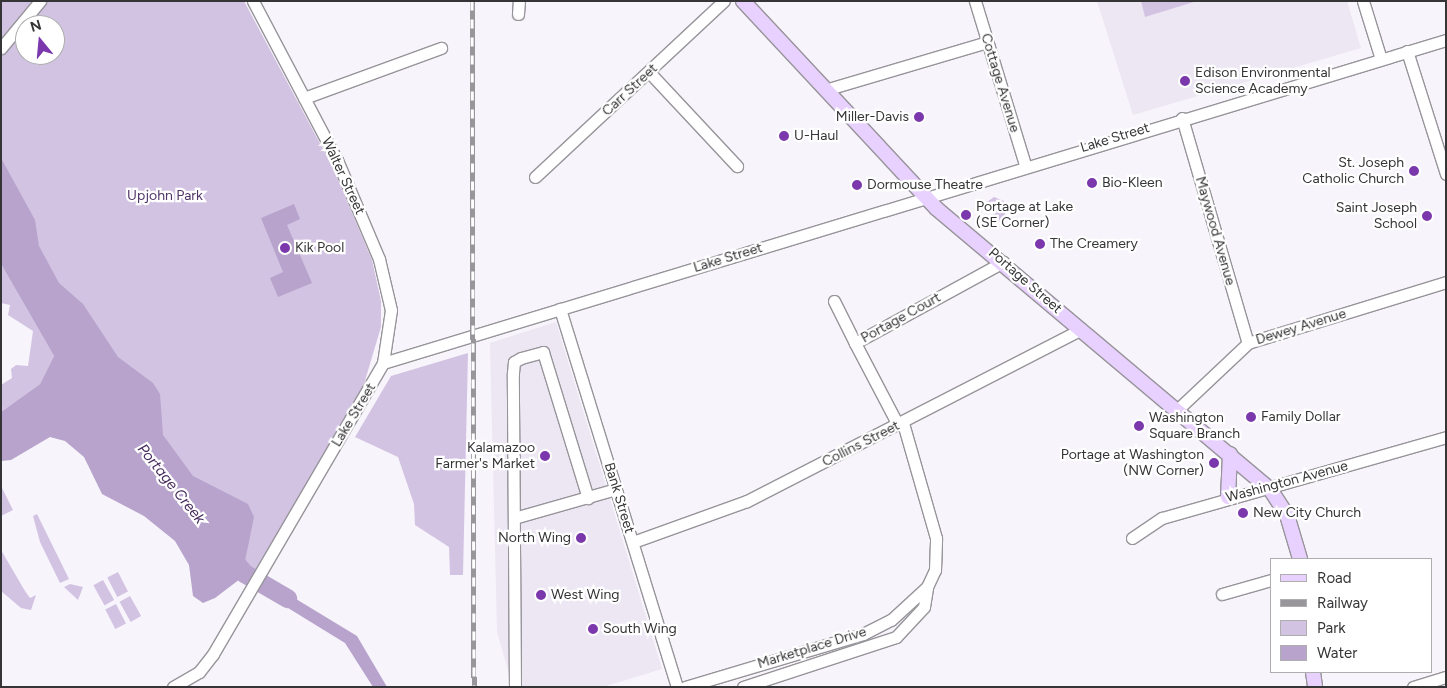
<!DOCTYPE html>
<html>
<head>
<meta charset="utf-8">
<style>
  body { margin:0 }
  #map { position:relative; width:1447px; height:688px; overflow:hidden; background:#f7f4fb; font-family:Figtree,sans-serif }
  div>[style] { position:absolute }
  .built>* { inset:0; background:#ede7f4 }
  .green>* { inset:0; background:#d3c3e3; transform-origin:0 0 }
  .water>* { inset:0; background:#b7a3cb }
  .river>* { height:19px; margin:-9.5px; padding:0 9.5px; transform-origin:9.5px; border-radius:9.5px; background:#b7a3cb }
  .roads { filter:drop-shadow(1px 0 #97949a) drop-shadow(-1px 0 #97949a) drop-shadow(0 1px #97949a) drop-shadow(0 -1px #97949a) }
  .minor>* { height:11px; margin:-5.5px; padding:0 5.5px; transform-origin:5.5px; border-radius:5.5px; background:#fff }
  .major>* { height:14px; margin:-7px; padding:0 7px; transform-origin:7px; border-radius:7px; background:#e9d1ff }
  .rail>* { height:5px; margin-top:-2.5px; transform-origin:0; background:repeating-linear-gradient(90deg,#fff 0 9px,#98969b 0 18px); box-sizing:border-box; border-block:1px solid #98969b }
  .dots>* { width:14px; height:14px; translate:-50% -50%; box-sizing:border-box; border:2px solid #fff; border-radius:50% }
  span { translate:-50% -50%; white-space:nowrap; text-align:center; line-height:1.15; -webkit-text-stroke:4.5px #fff; paint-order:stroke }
  .poi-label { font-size:14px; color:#353436 }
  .left { translate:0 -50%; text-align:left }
  .right { translate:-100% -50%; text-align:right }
  .street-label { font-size:14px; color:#353436 }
  .park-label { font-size:14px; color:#4f3366 }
  .water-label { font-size:15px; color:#482c5f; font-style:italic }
  .frame { position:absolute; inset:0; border:2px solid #353436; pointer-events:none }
  .legend { position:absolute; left:1270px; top:558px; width:162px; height:115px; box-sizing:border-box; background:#fff; border:1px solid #aeaeaf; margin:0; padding:6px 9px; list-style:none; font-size:15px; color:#353436 }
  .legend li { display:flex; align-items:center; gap:10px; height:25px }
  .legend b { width:25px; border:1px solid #aeaeaf }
  .north { position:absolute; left:15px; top:15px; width:50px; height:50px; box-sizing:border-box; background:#fff; border:1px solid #aeaeaf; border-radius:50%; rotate:343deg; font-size:14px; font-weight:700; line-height:20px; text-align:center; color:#353436 }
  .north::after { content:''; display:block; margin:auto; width:18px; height:22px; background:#7b38ac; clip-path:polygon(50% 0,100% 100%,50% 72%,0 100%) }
</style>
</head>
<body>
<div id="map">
  <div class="built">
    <div style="clip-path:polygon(1097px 1px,1347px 1px,1361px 48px,1133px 115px)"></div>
    <div style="clip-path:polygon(556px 322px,662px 669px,603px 687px,513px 687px,497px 632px,490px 343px)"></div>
  </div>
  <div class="green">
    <div style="clip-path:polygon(evenodd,1px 1px,244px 1px,333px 168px,372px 260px,381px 301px,381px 327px,361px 394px,255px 572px,247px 570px,1px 231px,1px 1px,25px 25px,55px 25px,55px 55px,25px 55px,25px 25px)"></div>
    <div style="clip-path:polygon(1141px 1px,1197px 1px,1145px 17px)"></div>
    <div style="clip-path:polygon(994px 197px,1004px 201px,1006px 210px,1004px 218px,992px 224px,980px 212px,988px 217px,995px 214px,993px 203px,981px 206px)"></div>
    <div style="clip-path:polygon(1px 264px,54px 356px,40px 384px,1px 412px,1px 385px,12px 378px,11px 369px,16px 365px,28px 366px,33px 331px,8px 315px,10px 305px,1px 303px)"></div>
    <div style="clip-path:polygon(468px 353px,463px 575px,450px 575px,449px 547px,415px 525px,414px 504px,398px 457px,355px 437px,391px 376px)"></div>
    <div style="clip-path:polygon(1px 486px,13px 510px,1px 516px)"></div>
    <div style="clip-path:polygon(37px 514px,69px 579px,60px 583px,40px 542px,33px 516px)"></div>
    <div style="clip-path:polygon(1px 550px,25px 591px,30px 598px,36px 595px,31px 610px,21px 608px,1px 591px)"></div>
    <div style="left:118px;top:572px;width:22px;height:12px;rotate:63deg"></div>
    <div style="left:103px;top:580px;width:23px;height:11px;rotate:61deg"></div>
    <div style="clip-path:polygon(70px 584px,83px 587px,78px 600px,64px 587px)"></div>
    <div style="left:130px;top:596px;width:23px;height:12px;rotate:61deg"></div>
    <div style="left:116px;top:604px;width:22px;height:12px;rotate:63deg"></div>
  </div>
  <div class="water">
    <div style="clip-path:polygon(1px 158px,35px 220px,39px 246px,59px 283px,83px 304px,118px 357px,153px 383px,160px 394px,163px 435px,193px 476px,248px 504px,254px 517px,244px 566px,250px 571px,244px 582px,240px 579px,215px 598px,203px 603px,193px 596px,189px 565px,175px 541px,144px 516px,102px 494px,84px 457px,65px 441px,50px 437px,11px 460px,1px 461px,1px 412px,40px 384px,54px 356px,1px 264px)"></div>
    <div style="clip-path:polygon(294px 204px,300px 219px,287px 225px,312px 283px,278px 297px,270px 278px,283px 272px,261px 218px)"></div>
    <div style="clip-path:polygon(268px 582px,357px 636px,387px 687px,373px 687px,345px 643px,262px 592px)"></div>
  </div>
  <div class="river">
    <div style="left:231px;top:558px;width:20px;rotate:49deg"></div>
    <div style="left:244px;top:573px;width:50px;rotate:30.2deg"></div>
  </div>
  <div class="roads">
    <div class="minor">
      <div style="left:253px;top:1px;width:180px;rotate:62.2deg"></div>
      <div style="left:337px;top:160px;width:108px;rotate:67deg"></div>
      <div style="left:379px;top:259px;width:52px;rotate:76.8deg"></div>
      <div style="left:391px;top:310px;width:54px;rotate:98.6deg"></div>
      <div style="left:975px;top:1px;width:171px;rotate:73deg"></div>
      <div style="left:1363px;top:1px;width:61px;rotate:72.8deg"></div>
      <div style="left:518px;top:14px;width:13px;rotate:-86deg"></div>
      <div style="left:1px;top:48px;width:61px;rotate:-50.3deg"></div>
      <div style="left:1407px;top:51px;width:129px;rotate:72.4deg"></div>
      <div style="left:649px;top:72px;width:129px;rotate:46.9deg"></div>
      <div style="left:825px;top:90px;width:169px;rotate:-16.5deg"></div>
      <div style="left:304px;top:98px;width:146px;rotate:-20.1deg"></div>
      <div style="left:1182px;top:118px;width:234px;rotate:73.7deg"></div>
      <div style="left:535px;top:177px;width:258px;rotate:-43deg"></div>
      <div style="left:834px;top:301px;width:47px;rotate:63.4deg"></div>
      <div style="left:560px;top:309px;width:396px;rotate:72.8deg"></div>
      <div style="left:1177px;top:410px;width:98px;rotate:-43.3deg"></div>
      <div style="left:1248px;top:343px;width:207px;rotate:-17.1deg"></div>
      <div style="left:898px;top:425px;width:93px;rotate:-117.7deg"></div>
      <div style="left:855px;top:343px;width:169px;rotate:-28.7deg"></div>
      <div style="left:514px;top:518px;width:106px;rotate:-15.9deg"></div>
      <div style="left:1132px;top:538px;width:36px;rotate:-34deg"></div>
      <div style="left:1162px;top:518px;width:295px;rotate:-15.9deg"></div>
      <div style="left:633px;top:542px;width:121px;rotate:-19.8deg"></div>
      <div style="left:747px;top:501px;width:376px;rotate:-27.2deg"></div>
      <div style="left:1222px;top:594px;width:51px;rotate:-15.9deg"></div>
      <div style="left:173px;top:687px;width:30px;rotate:-30deg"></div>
      <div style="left:199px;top:672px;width:23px;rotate:-52deg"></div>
      <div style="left:213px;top:654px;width:337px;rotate:-59.7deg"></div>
      <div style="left:383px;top:363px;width:1111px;rotate:-16.9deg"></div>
      <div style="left:515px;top:687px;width:314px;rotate:-90.4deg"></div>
      <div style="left:513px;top:373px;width:11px;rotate:-85deg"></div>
      <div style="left:514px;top:362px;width:8px;rotate:-30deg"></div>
      <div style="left:521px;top:358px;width:23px;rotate:-15deg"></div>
      <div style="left:543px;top:352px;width:153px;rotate:72.9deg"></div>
      <div style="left:685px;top:687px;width:186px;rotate:-16.6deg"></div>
      <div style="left:863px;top:634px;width:31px;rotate:-27deg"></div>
      <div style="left:891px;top:620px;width:49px;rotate:-42.5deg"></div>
      <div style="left:927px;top:587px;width:19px;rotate:-65deg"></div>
      <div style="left:935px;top:570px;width:32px;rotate:-88deg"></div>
      <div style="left:936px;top:538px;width:120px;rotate:-106deg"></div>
      <div style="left:743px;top:687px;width:161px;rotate:-18.1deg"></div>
      <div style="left:896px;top:637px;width:41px;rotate:-47deg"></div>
      <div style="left:924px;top:607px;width:20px;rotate:-81deg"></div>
      <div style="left:1413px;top:687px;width:34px;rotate:-17deg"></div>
    </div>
    <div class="major">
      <div style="left:743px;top:1px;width:284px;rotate:47deg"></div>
      <div style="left:937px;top:209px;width:435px;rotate:40.1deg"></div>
      <div style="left:1270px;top:489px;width:31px;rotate:57deg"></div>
      <div style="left:1287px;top:515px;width:46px;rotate:73.5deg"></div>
      <div style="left:1228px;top:497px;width:43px;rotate:-87.3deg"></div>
      <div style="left:1313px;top:672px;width:15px;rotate:82deg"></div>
    </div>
  </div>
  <div class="rail">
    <div style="left:472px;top:1px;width:686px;rotate:89.83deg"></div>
  </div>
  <div class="dots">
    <div style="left:1185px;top:81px;background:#7b38ac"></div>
    <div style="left:919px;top:117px;background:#7b38ac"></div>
    <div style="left:784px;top:136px;background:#7b38ac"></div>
    <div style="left:1414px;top:171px;background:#7b38ac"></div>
    <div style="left:1092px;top:183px;background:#7b38ac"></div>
    <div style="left:857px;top:185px;background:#7b38ac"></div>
    <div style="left:966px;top:215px;background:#7b38ac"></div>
    <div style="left:1427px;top:216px;background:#7b38ac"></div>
    <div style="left:1040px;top:244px;background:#7b38ac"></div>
    <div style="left:285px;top:248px;background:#7b38ac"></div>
    <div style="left:1251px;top:417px;background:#7b38ac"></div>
    <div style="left:1139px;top:426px;background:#7b38ac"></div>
    <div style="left:545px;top:456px;background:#7b38ac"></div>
    <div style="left:1214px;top:463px;background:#7b38ac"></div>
    <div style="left:1243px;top:513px;background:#7b38ac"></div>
    <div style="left:581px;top:538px;background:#7b38ac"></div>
    <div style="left:541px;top:595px;background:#7b38ac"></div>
    <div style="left:593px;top:629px;background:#7b38ac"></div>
  </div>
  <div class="poi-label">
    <span class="left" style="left:1195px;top:81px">Edison Environmental<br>Science Academy</span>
    <span class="right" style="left:909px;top:117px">Miller-Davis</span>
    <span class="left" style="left:794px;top:136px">U-Haul</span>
    <span class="right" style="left:1404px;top:171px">St. Joseph<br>Catholic Church</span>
    <span class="left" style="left:1102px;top:183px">Bio-Kleen</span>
    <span class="left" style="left:867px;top:185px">Dormouse Theatre</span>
    <span class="left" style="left:976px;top:215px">Portage at Lake<br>(SE Corner)</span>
    <span class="right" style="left:1417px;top:216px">Saint Joseph<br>School</span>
    <span class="left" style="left:1050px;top:244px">The Creamery</span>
    <span class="left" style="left:295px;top:248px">Kik Pool</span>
    <span class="left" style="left:1261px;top:417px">Family Dollar</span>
    <span class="left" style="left:1149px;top:426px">Washington<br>Square Branch</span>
    <span class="right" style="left:535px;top:456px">Kalamazoo<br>Farmer's Market</span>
    <span class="right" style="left:1204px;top:463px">Portage at Washington<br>(NW Corner)</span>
    <span class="left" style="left:1253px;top:513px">New City Church</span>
    <span class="right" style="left:571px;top:538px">North Wing</span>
    <span class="left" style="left:551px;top:595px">West Wing</span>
    <span class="left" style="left:603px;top:629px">South Wing</span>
  </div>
  <div class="street-label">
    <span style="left:1000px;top:83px;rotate:73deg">Cottage Avenue</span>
    <span style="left:630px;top:90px;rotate:-43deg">Carr Street</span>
    <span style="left:1115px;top:138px;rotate:-17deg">Lake Street</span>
    <span style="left:343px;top:176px;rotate:65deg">Walter Street</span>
    <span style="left:1215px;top:231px;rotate:74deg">Maywood Avenue</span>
    <span style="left:728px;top:258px;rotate:-17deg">Lake Street</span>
    <span style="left:1025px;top:281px;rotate:41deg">Portage Street</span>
    <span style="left:901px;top:318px;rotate:-29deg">Portage Court</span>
    <span style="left:1301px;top:327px;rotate:-17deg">Dewey Avenue</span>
    <span style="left:354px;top:415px;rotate:-59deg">Lake Street</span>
    <span style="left:861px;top:444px;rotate:-27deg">Collins Street</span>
    <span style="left:1287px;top:482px;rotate:-15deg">Washington Avenue</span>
    <span style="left:619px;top:498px;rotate:73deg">Bank Street</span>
    <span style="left:812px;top:648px;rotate:-17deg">Marketplace Drive</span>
  </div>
  <div class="park-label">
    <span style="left:165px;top:196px">Upjohn Park</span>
  </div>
  <div class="water-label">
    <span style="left:171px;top:484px;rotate:51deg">Portage Creek</span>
  </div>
  <div class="frame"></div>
  <ul class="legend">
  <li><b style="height:6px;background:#e9d1ff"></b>Road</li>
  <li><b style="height:6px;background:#98969b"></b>Railway</li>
  <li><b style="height:14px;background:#d3c3e3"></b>Park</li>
  <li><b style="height:14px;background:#b7a3cb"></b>Water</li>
  </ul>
  <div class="north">N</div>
</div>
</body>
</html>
